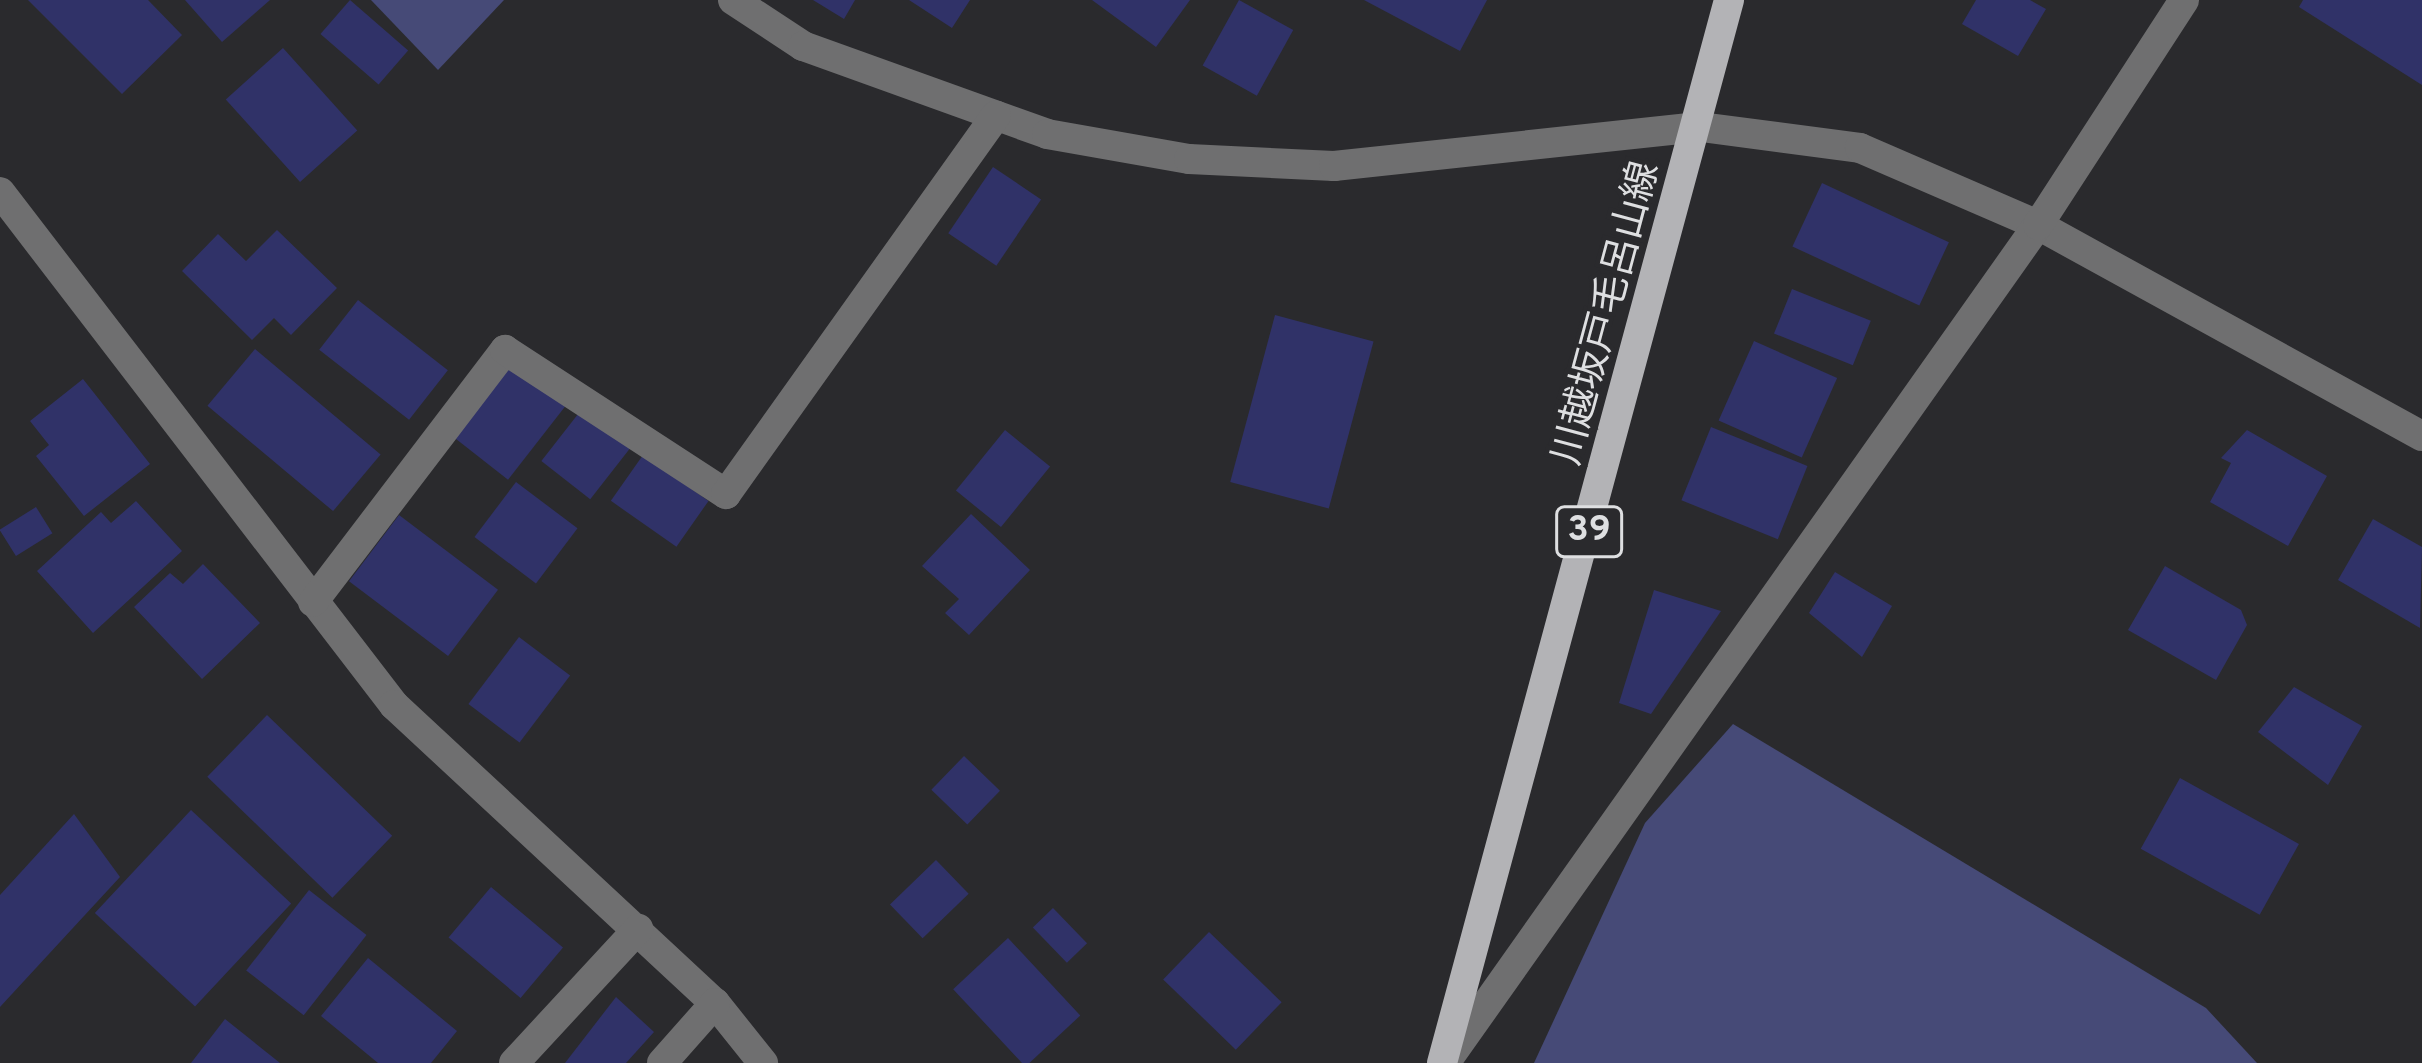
<!DOCTYPE html>
<html>
<head>
<meta charset="utf-8">
<style>
  body { margin:0 }
  #map { position:relative; width:2422px; height:1063px; overflow:hidden; background:#2a2a2d; font-family:Overpass,"Noto Sans JP",sans-serif }
  div>[style] { position:absolute }
  .green>* { inset:0; background:#464a77 }
  .building>* { inset:0; background:#303268; transform-origin:0 0 }
  .minor>* { height:30px; margin:-15px; padding:0 15px; transform-origin:15px; border-radius:15px; background:#6f6f70 }
  .major>* { height:30px; margin:-15px; padding:0 15px; transform-origin:15px; border-radius:15px; background:#b3b3b6 }
  span { translate:-50% -50%; white-space:nowrap; text-align:center; line-height:1.15; -webkit-text-stroke:9px #2a2a2d; paint-order:stroke }
  .shield-label span { padding:3px 9px; background:#2a2a2d; border:3px solid; border-radius:9px; -webkit-text-stroke-width:0 }
  .shield-label { font-size:36px; color:#dedfe1; font-weight:700 }
  .street-label { font-size:39px; color:#dedfe1 }
</style>
</head>
<body>
<div id="map">
  <div class="green">
    <div style="clip-path:polygon(371px 0,504px 0,438px 70px)"></div>
    <div style="clip-path:polygon(1733px 724px,2206px 1008px,2257px 1063px,1534px 1063px,1645px 823px)"></div>
  </div>
  <div class="building">
    <div style="clip-path:polygon(28px 0,148px 0,182px 35px,122px 94px)"></div>
    <div style="clip-path:polygon(185px 0,270px 0,222px 42px)"></div>
    <div style="left:350px;top:0;width:77px;height:45px;rotate:41deg"></div>
    <div style="clip-path:polygon(813px 0,855px 0,844px 19px)"></div>
    <div style="clip-path:polygon(909px 0,970px 0,952px 28px)"></div>
    <div style="clip-path:polygon(1092px 0,1190px 0,1156px 47px)"></div>
    <div style="left:1239px;top:0;width:62px;height:75px;rotate:29deg"></div>
    <div style="clip-path:polygon(1364px 0,1487px 0,1460px 51px)"></div>
    <div style="clip-path:polygon(1976px 0,2030px 0,2046px 9px,2018px 56px,1962px 24px)"></div>
    <div style="clip-path:polygon(2303px 0,2422px 0,2422px 85px,2299px 7px)"></div>
    <div style="left:283px;top:48px;width:111px;height:77px;rotate:48deg"></div>
    <div style="left:993px;top:167px;width:58px;height:80px;rotate:34deg"></div>
    <div style="left:1822px;top:183px;width:140px;height:70px;rotate:25deg"></div>
    <div style="clip-path:polygon(277px 230px,337px 288px,291px 335px,274px 318px,252px 340px,182px 271px,218px 234px,246px 261px)"></div>
    <div style="left:1792px;top:289px;width:85px;height:48px;rotate:22deg"></div>
    <div style="left:358px;top:300px;width:114px;height:63px;rotate:38deg"></div>
    <div style="left:1275px;top:315px;width:102px;height:173px;rotate:15deg"></div>
    <div style="left:1754px;top:341px;width:91px;height:87px;rotate:24deg"></div>
    <div style="left:255px;top:349px;width:164px;height:74px;rotate:40deg"></div>
    <div style="left:516px;top:359px;width:68px;height:100px;rotate:38deg"></div>
    <div style="clip-path:polygon(83px 379px,150px 464px,84px 516px,36px 456px,49px 445px,30px 421px)"></div>
    <div style="left:582px;top:409px;width:62px;height:66px;rotate:38deg"></div>
    <div style="left:1711px;top:427px;width:104px;height:79px;rotate:22deg"></div>
    <div style="left:1005px;top:430px;width:58px;height:78px;rotate:39deg"></div>
    <div style="clip-path:polygon(2247px 430px,2327px 476px,2288px 546px,2210px 502px,2231px 463px,2221px 458px)"></div>
    <div style="left:643px;top:455px;width:80px;height:56px;rotate:35deg"></div>
    <div style="left:516px;top:482px;width:77px;height:69px;rotate:37deg"></div>
    <div style="clip-path:polygon(136px 501px,182px 551px,93px 633px,37px 571px,101px 512px,111px 523px)"></div>
    <div style="left:36px;top:507px;width:31px;height:43px;rotate:58deg"></div>
    <div style="clip-path:polygon(971px 514px,1030px 570px,969px 635px,945px 613px,959px 599px,922px 566px)"></div>
    <div style="left:399px;top:515px;width:124px;height:83px;rotate:37deg"></div>
    <div style="clip-path:polygon(2373px 519px,2422px 547px,2420px 628px,2338px 580px)"></div>
    <div style="clip-path:polygon(203px 564px,260px 623px,202px 679px,134px 607px,170px 573px,183px 584px)"></div>
    <div style="clip-path:polygon(2165px 566px,2241px 610px,2247px 625px,2216px 680px,2128px 630px)"></div>
    <div style="clip-path:polygon(1835px 572px,1892px 606px,1862px 657px,1809px 613px)"></div>
    <div style="clip-path:polygon(1654px 590px,1721px 611px,1651px 714px,1619px 703px)"></div>
    <div style="left:519px;top:637px;width:64px;height:84px;rotate:37deg"></div>
    <div style="clip-path:polygon(2294px 687px,2362px 726px,2328px 785px,2258px 732px)"></div>
    <div style="left:267px;top:715px;width:174px;height:86px;rotate:44deg"></div>
    <div style="left:964px;top:756px;width:50px;height:47px;rotate:44deg"></div>
    <div style="left:2180px;top:778px;width:136px;height:81px;rotate:29deg"></div>
    <div style="left:191px;top:810px;width:137px;height:141px;rotate:43deg"></div>
    <div style="clip-path:polygon(74px 814px,120px 877px,0 1007px,0 895px)"></div>
    <div style="left:936px;top:860px;width:47px;height:64px;rotate:46deg"></div>
    <div style="left:491px;top:887px;width:94px;height:66px;rotate:40deg"></div>
    <div style="left:309px;top:890px;width:73px;height:102px;rotate:38deg"></div>
    <div style="left:1053px;top:908px;width:49px;height:28px;rotate:46deg"></div>
    <div style="left:1209px;top:932px;width:101px;height:66px;rotate:44deg"></div>
    <div style="left:1008px;top:938px;width:106px;height:75px;rotate:47deg"></div>
    <div style="clip-path:polygon(368px 958px,457px 1031px,431px 1063px,378px 1063px,321px 1016px)"></div>
    <div style="clip-path:polygon(616px 997px,654px 1032px,626px 1063px,565px 1063px)"></div>
    <div style="clip-path:polygon(225px 1019px,280px 1063px,191px 1063px)"></div>
  </div>
  <div class="minor">
    <div style="left:733px;top:0;width:84px;rotate:33.3deg"></div>
    <div style="left:803px;top:46px;width:259px;rotate:19.8deg"></div>
    <div style="left:1047px;top:134px;width:144px;rotate:10deg"></div>
    <div style="left:1189px;top:159px;width:145px;rotate:2.8deg"></div>
    <div style="left:1334px;top:166px;width:369px;rotate:-6.1deg"></div>
    <div style="left:1701px;top:127px;width:160px;rotate:7.5deg"></div>
    <div style="left:1860px;top:148px;width:194px;rotate:23.4deg"></div>
    <div style="left:2038px;top:225px;width:438px;rotate:28.8deg"></div>
    <div style="left:0;top:192px;width:647px;rotate:52.47deg"></div>
    <div style="left:394px;top:705px;width:438px;rotate:42.9deg"></div>
    <div style="left:715px;top:1003px;width:77px;rotate:51.3deg"></div>
    <div style="left:313px;top:602px;width:317px;rotate:-52.7deg"></div>
    <div style="left:505px;top:350px;width:264px;rotate:33.1deg"></div>
    <div style="left:726px;top:494px;width:465px;rotate:-54.5deg"></div>
    <div style="left:514px;top:1063px;width:183px;rotate:-47.2deg"></div>
    <div style="left:662px;top:1063px;width:80px;rotate:-48.5deg"></div>
    <div style="left:1445px;top:1063px;width:1027px;rotate:-54.72deg"></div>
    <div style="left:2038px;top:225px;width:268px;rotate:-57deg"></div>
  </div>
  <div class="major">
    <div style="left:1442px;top:1063px;width:1101px;rotate:-74.89deg"></div>
  </div>
  <div class="shield-label">
    <span style="left:1589px;top:532px">39</span>
  </div>
  <div class="street-label">
    <span style="left:1609px;top:314px;rotate:-75deg">川越坂戸毛呂山線</span>
  </div>
</div>
</body>
</html>
